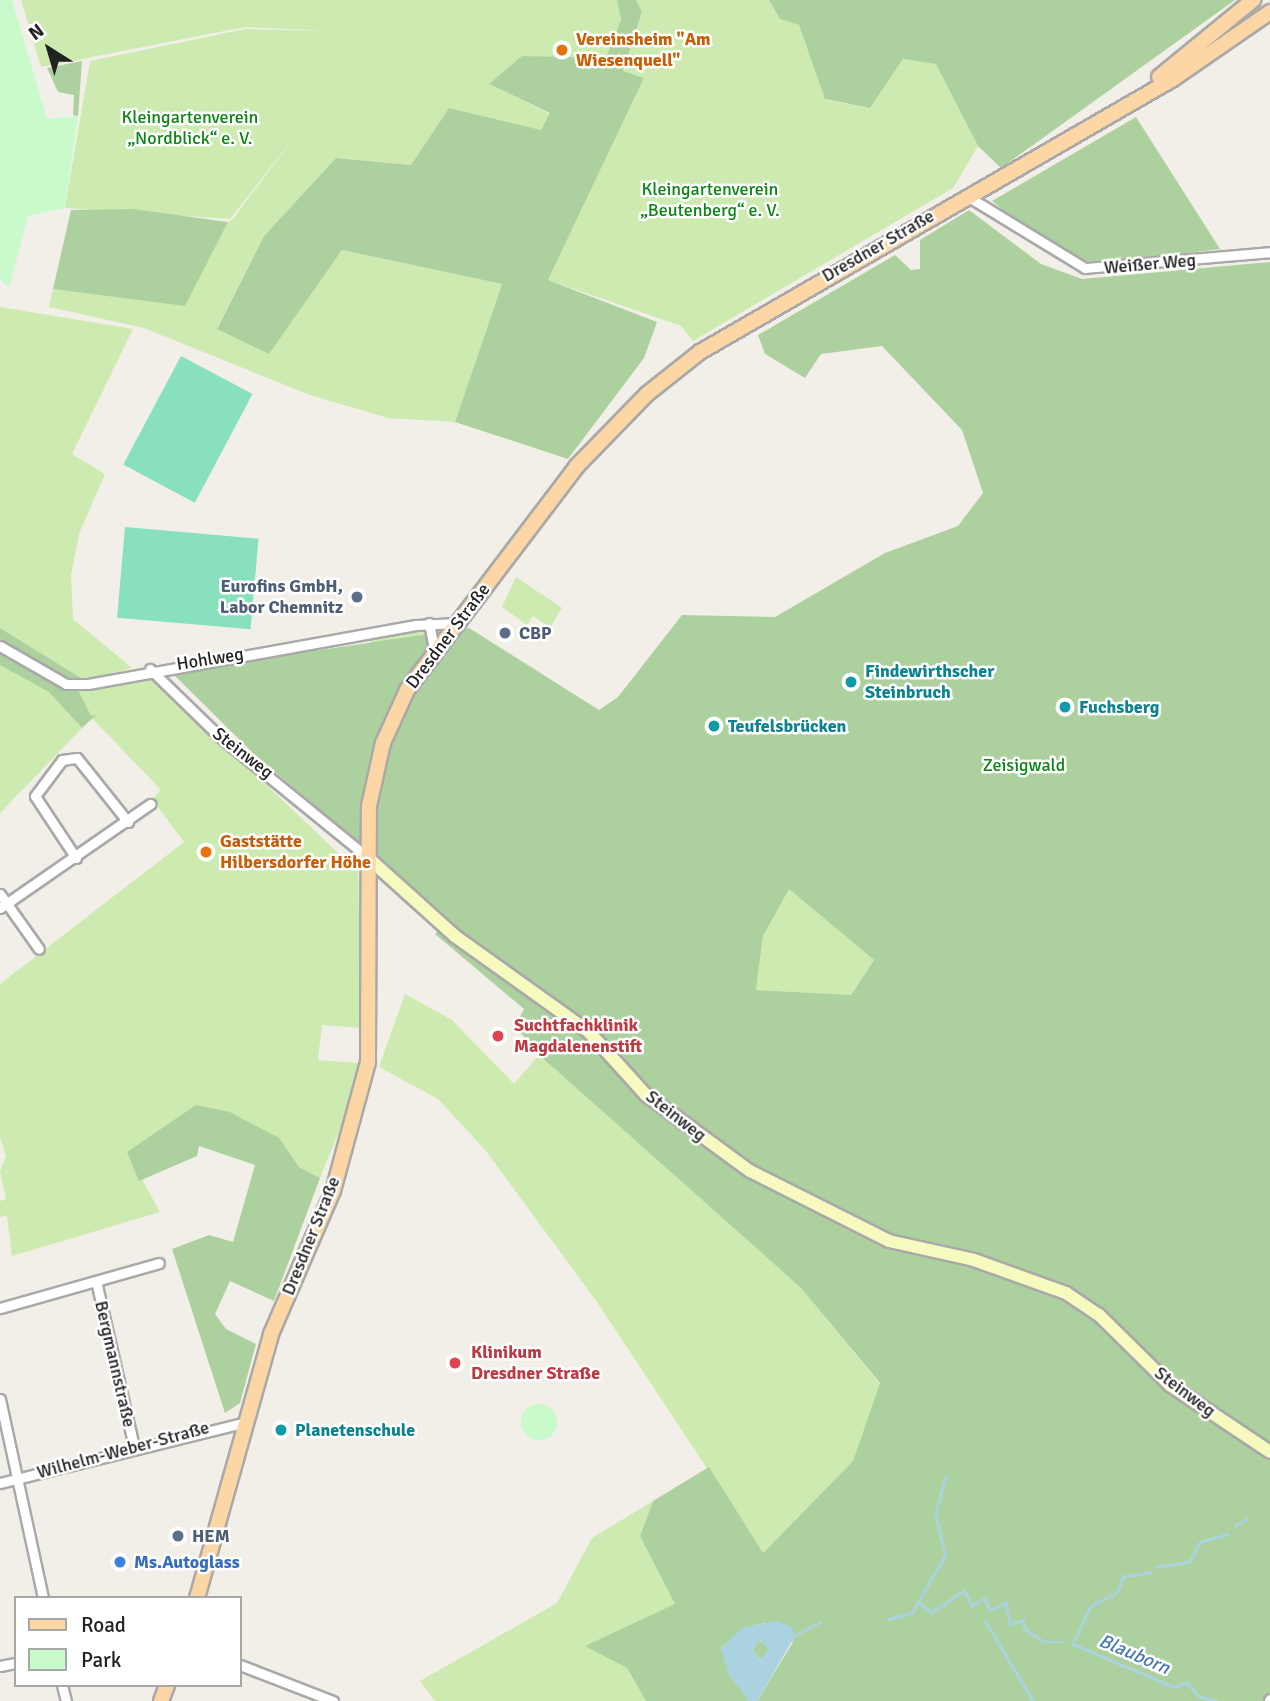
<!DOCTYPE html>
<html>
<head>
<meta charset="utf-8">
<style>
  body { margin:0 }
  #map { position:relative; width:1270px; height:1701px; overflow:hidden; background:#f2efe9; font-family:Signika,sans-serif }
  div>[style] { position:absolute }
  .grass>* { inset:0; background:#cdebb0 }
  .forest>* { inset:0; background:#add19e }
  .round { border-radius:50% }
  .park>* { inset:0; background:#c8facc }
  .pitch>* { inset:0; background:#88e0be; transform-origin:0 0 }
  .water>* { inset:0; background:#aad3df }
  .stream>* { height:2.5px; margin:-1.25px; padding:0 1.25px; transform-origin:1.25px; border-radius:1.25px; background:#aad3df }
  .roads { filter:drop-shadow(2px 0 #a9a9a9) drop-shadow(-2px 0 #a9a9a9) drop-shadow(0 2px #a9a9a9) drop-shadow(0 -2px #a9a9a9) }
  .street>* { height:9px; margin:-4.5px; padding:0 4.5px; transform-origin:4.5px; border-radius:4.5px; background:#fff }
  .secondary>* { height:12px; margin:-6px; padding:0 6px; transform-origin:6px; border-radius:6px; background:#f7fabf }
  .primary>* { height:14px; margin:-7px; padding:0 7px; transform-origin:7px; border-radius:7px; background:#fcd6a4 }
  .dots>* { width:19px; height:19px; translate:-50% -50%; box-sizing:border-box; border:4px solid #fff; border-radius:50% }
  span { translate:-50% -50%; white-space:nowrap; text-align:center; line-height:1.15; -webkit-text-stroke:5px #fff; paint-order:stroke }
  .food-label { font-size:18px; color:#c56008; font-weight:700 }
  .left { translate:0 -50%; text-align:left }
  .park-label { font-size:18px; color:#0c8416 }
  .street-label { font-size:18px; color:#222 }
  .service-label { font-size:18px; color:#4e5e75; font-weight:700 }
  .right { translate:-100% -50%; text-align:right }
  .culture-label { font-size:18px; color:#0d838f; font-weight:700 }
  .health-label { font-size:18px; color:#be3a42; font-weight:700 }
  .shop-label { font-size:18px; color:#366cbe; font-weight:700 }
  .water-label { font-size:19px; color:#4a7aab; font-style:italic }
  .legend { position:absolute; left:14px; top:1596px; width:228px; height:91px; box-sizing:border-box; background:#fff; border:2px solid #a7a7a7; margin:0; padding:9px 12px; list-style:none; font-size:21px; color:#222 }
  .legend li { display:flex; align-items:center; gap:14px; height:35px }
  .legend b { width:35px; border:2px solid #a7a7a7 }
  .north { position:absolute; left:14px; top:14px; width:70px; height:70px; -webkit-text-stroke:5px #fff; paint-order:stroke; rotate:323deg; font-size:19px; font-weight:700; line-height:28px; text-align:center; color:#222 }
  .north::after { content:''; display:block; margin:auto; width:24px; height:32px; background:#222; clip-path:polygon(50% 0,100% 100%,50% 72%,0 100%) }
</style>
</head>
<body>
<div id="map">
  <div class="grass">
    <div style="clip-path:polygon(21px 0,617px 0,621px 20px,606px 58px,584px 57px,490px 84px,550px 114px,541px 130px,449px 108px,411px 165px,336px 158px,264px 236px,217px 328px,269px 353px,342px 250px,502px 284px,455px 422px,388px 418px,310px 395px,144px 328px,49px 307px,53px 289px,185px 305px,228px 222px,232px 220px,300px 130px,230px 219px,65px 208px,90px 61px,245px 29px,331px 31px,245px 27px,41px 67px)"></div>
    <div style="clip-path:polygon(636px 0,769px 0,780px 19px,799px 25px,826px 100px,870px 108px,903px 59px,937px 64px,978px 146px,953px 188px,693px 341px,681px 326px,548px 280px,644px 78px,622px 71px,642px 13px)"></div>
    <div style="clip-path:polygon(0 307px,133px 329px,72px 454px,105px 474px,79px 534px,71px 575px,73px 619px,132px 668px,86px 681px,0 628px)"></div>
    <div style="clip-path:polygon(516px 577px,562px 608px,539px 645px,546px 625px,533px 616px,527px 625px,502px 607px)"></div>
    <div style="clip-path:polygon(444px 627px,399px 688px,368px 637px)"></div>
    <div style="clip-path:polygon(0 665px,50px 692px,82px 728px,0 813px)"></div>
    <div style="clip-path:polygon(148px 672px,338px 853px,358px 860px,361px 1028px,322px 1025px,318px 1060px,358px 1063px,350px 1105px,320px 1178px,299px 1167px,278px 1138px,230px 1112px,127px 1152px,160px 1212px,12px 1256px,7px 1216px,0 1217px,0 1201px,6px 1199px,0 1171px,6px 1156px,0 1137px,0 984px,184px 842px,152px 799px,161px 790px,91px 717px,77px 690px)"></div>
    <div style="clip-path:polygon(788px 888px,874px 960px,851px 995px,756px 990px,763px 936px)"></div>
    <div style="clip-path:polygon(405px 994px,452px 1020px,514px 1084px,539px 1055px,801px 1288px,880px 1384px,853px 1461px,763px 1553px,597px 1302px,486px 1151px,438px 1099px,379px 1067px)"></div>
    <div style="clip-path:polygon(653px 1501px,640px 1536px,676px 1604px,627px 1668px,646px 1701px,435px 1701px,420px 1681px,557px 1603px,592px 1538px)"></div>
  </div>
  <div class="forest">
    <div style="clip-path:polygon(617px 0,636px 0,642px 12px,623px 71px,644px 78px,548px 280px,657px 322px,644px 358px,568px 459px,455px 422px,502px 284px,342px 250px,269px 354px,217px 329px,264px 236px,336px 158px,411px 165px,449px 108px,541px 130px,550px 113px,489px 84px,522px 56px,606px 58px,621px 20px)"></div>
    <div style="clip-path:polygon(769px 0,1235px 0,1001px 168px,978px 146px,936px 64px,903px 59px,870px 108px,825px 99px,799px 25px,780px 19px)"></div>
    <div style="clip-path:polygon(82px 61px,78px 116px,73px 115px,74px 95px,58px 92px,47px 68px)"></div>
    <div style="clip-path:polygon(1136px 117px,1220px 249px,1100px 264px,1058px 254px,992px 201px)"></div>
    <div style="clip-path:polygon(133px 209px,228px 222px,185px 306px,53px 289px,71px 210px)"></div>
    <div style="clip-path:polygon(evenodd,969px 210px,1041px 264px,1082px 279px,1270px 262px,1270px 1701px,757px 1701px,793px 1642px,766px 1623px,743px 1628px,721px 1648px,749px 1701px,646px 1701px,627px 1668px,585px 1646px,675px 1604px,640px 1536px,653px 1501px,709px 1467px,763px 1553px,853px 1461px,880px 1383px,801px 1288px,539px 1055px,515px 1026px,524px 1009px,435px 934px,448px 920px,253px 753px,171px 672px,469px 628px,599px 710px,618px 697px,682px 615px,775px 617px,885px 553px,958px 526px,983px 493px,962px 430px,882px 346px,821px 354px,805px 378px,765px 354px,758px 335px,895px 255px,911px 270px,920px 269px,920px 240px,969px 210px,789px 889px,874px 960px,851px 995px,756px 990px,763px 936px,789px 889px)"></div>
    <div style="clip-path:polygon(0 628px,86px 681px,78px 690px,91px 716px,96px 715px,82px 728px,49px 692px,0 665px)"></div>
    <div style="clip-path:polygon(196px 1105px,230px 1112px,279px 1138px,299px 1167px,320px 1178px,274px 1301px,230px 1281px,215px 1314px,226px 1329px,256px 1344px,240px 1403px,225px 1413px,172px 1249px,209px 1235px,233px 1242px,255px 1165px,199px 1146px,197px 1156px,139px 1181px,127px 1152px)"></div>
    <div class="round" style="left:752px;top:1641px;width:18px;height:18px"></div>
  </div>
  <div class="park">
    <div style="clip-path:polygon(0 0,12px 0,47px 119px,78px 116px,65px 208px,28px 216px,9px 288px,0 279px)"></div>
    <div class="round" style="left:521px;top:1404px;width:36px;height:36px"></div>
  </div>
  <div class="pitch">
    <div style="left:181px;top:356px;width:81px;height:123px;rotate:28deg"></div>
    <div style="left:125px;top:527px;width:134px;height:91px;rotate:5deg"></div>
  </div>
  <div class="water">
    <div style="clip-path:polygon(evenodd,777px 1621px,792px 1627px,794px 1638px,757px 1701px,749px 1701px,728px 1674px,721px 1648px,742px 1628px,777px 1621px,761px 1640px,768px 1650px,760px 1660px,753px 1649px,761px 1640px)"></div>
  </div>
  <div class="stream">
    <div style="left:1235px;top:1526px;width:13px;rotate:-32deg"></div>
    <div style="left:1156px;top:1567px;width:33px;rotate:-9deg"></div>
    <div style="left:1189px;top:1562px;width:23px;rotate:-61deg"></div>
    <div style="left:1200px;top:1542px;width:29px;rotate:-16deg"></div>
    <div style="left:1151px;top:1573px;width:27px;rotate:172deg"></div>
    <div style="left:1124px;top:1577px;width:17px;rotate:114deg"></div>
    <div style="left:1117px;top:1593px;width:29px;rotate:153deg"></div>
    <div style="left:1091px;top:1606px;width:42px;rotate:115.3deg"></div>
    <div style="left:1073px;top:1644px;width:110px;rotate:23.1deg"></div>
    <div style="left:1174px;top:1687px;width:13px;rotate:-23deg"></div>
    <div style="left:1186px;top:1682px;width:19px;rotate:47deg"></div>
    <div style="left:1199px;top:1696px;width:19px;rotate:16deg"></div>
    <div style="left:918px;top:1602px;width:54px;rotate:-60.1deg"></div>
    <div style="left:945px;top:1555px;width:41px;rotate:-104deg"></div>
    <div style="left:935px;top:1515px;width:39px;rotate:-75deg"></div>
    <div style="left:888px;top:1619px;width:25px;rotate:-14deg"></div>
    <div style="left:912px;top:1613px;width:13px;rotate:-61deg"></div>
    <div style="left:918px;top:1602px;width:17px;rotate:36deg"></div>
    <div style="left:932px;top:1612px;width:40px;rotate:-34deg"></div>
    <div style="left:965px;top:1590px;width:17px;rotate:66deg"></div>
    <div style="left:972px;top:1606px;width:15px;rotate:-32deg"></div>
    <div style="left:985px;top:1598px;width:13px;rotate:67deg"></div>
    <div style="left:990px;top:1610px;width:17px;rotate:-24deg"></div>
    <div style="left:1006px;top:1603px;width:21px;rotate:79deg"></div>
    <div style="left:1010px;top:1624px;width:14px;rotate:-17deg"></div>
    <div style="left:1023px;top:1620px;width:9px;rotate:77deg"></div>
    <div style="left:1025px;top:1629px;width:23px;rotate:34deg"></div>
    <div style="left:1044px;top:1642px;width:21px"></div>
    <div style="left:985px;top:1620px;width:94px;rotate:59.3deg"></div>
    <div style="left:795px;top:1635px;width:28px;rotate:-27deg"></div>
  </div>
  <div class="roads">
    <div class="street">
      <div style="left:967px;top:196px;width:138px;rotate:31.4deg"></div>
      <div style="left:1085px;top:268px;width:186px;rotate:-4.9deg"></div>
      <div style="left:429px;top:623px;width:31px;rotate:79deg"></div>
      <div style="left:0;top:646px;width:76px;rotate:29.9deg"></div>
      <div style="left:66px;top:684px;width:22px"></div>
      <div style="left:88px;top:684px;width:333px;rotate:-10.2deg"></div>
      <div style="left:416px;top:625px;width:42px;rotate:-2.7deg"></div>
      <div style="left:150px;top:669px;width:96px;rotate:44.2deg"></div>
      <div style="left:219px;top:736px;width:190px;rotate:39.2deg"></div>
      <div style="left:76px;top:858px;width:74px;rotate:-123.5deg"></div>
      <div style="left:35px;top:796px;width:45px;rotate:-53.1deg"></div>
      <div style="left:62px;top:760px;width:15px;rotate:-8deg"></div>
      <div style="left:77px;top:758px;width:82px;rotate:51.4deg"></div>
      <div style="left:0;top:894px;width:67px;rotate:54.7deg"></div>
      <div style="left:0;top:908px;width:183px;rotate:-34.7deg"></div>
      <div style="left:96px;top:1281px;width:170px;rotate:77.1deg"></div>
      <div style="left:0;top:1308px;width:165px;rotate:-15.8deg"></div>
      <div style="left:0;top:1399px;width:204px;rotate:77.8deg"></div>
      <div style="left:0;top:1483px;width:253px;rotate:-13.9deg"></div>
      <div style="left:240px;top:1665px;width:100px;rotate:21.2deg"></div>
      <div style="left:0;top:1666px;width:16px;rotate:-11deg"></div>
      <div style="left:62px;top:1685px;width:16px;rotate:76deg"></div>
      <div style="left:1269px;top:1701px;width:2px;rotate:-63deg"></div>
    </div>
    <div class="secondary">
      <div style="left:366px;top:856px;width:120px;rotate:42deg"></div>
      <div style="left:455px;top:936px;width:165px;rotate:35.6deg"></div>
      <div style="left:589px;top:1032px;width:85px;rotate:47.9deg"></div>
      <div style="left:646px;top:1095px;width:129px;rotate:36.2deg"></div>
      <div style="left:750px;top:1171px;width:156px;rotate:26.7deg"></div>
      <div style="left:889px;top:1241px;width:87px;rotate:12.6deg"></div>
      <div style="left:974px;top:1260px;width:98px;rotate:19.7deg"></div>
      <div style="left:1066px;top:1293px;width:40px;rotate:34deg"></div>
      <div style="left:1099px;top:1315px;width:100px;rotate:44.6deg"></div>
      <div style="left:1170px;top:1385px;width:120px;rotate:33.8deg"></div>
    </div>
    <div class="primary">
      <div style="left:1159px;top:77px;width:122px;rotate:-39.3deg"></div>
      <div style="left:197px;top:1598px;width:274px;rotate:-74.3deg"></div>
      <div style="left:271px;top:1334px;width:156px;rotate:-66.6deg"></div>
      <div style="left:333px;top:1191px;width:134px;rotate:-74.8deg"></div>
      <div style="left:368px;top:1062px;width:256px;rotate:-89.8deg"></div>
      <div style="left:369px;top:806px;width:65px;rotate:-77.5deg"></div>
      <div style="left:383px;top:743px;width:58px;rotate:-65.6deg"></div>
      <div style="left:407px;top:690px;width:280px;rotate:-52.8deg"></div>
      <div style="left:576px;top:467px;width:102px;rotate:-45.8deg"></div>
      <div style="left:647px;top:394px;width:68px;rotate:-38.4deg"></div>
      <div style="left:700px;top:352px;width:546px;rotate:-29.99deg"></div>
      <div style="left:1173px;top:79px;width:118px;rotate:-34.6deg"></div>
      <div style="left:161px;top:1701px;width:17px;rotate:-69deg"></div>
    </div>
  </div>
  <div class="dots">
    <div style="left:562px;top:50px;background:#e8710a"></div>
    <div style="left:357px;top:597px;background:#5c6f8a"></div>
    <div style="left:505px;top:633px;background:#5c6f8a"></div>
    <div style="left:851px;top:682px;background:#0f9aa8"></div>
    <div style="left:1065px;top:707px;background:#0f9aa8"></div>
    <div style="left:714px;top:726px;background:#0f9aa8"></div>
    <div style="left:206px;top:852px;background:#e8710a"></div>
    <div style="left:498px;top:1036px;background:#e0444e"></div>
    <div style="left:455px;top:1363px;background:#e0444e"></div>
    <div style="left:281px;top:1430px;background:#0f9aa8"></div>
    <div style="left:178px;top:1536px;background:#5c6f8a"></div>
    <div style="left:120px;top:1562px;background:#3f7fe0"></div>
  </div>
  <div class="food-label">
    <span class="left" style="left:576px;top:50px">Vereinsheim "Am<br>Wiesenquell"</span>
    <span class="left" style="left:220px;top:852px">Gaststätte<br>Hilbersdorfer Höhe</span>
  </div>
  <div class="park-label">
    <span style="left:190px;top:128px">Kleingartenverein<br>„Nordblick“ e. V.</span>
    <span style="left:710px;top:200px">Kleingartenverein<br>„Beutenberg“ e. V.</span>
    <span style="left:1024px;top:765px">Zeisigwald</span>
  </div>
  <div class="street-label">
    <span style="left:878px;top:246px;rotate:-30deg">Dresdner Straße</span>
    <span style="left:1150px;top:264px;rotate:-5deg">Weißer Weg</span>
    <span style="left:448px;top:636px;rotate:-53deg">Dresdner Straße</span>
    <span style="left:210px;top:659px;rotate:-9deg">Hohlweg</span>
    <span style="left:243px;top:753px;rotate:38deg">Steinweg</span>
    <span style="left:676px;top:1116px;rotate:38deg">Steinweg</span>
    <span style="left:311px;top:1236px;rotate:-68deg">Dresdner Straße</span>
    <span style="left:115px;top:1364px;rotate:77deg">Bergmannstraße</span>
    <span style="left:1185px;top:1392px;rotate:37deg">Steinweg</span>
    <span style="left:123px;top:1450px;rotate:-15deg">Wilhelm-Weber-Straße</span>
  </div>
  <div class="service-label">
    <span class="right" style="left:343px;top:597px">Eurofins GmbH,<br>Labor Chemnitz</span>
    <span class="left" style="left:519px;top:633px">CBP</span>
    <span class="left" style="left:192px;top:1536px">HEM</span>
  </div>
  <div class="culture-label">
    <span class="left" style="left:865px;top:682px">Findewirthscher<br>Steinbruch</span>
    <span class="left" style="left:1079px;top:707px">Fuchsberg</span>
    <span class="left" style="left:728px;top:726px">Teufelsbrücken</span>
    <span class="left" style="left:295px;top:1430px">Planetenschule</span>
  </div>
  <div class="health-label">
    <span class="left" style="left:514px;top:1036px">Suchtfachklinik<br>Magdalenenstift</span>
    <span class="left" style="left:471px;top:1363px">Klinikum<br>Dresdner Straße</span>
  </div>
  <div class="shop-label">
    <span class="left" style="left:134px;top:1562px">Ms.Autoglass</span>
  </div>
  <div class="water-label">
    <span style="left:1134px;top:1655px;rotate:23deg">Blauborn</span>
  </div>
  <ul class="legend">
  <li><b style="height:9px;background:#fcd6a4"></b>Road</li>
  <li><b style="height:19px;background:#c8facc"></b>Park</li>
  </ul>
  <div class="north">N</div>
</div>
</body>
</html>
